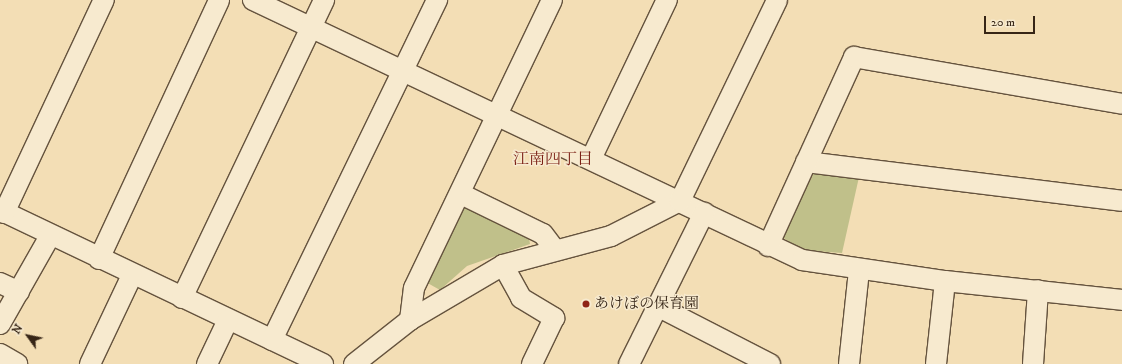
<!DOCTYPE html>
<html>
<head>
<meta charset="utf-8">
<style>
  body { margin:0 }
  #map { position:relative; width:1122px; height:364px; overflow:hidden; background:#f3deb5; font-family:"IM FELL DW Pica","Noto Serif JP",serif }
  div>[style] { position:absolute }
  .green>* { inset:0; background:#c0c08a }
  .roads { filter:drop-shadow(1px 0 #65533e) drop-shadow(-1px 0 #65533e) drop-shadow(0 1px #65533e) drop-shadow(0 -1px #65533e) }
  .minor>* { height:20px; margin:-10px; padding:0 10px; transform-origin:10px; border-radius:10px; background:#f7eacf }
  .dots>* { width:11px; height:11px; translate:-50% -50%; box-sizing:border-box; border:2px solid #f7eacf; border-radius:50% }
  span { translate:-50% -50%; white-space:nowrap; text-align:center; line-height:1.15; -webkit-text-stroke:3px #f7eacf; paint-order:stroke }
  .poi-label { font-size:15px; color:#362516 }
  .left { translate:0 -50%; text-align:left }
  .neighbourhood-label { font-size:16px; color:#7a1f14 }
  .north { position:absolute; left:8px; top:316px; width:40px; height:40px; -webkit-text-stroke:3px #f7eacf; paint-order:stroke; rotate:303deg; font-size:11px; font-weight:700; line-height:16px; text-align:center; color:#362516 }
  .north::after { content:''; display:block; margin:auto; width:14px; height:18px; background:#362516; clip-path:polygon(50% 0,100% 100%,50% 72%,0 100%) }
  .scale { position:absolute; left:984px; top:16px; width:51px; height:18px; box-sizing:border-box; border:2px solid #362516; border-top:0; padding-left:5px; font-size:12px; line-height:14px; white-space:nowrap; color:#362516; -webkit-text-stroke:3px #f7eacf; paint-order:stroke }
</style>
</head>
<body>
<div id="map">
  <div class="green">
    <div style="clip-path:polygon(815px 171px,859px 177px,842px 253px,800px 250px,781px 236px)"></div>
    <div style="clip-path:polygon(463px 203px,528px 232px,530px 244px,467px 266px,440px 290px,424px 281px)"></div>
  </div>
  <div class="roads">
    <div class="minor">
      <div style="left:253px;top:0;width:607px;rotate:25.34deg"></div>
      <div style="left:802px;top:260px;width:145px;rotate:8.4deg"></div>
      <div style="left:945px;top:281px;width:178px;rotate:6.1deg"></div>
      <div style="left:591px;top:159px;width:176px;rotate:-64.5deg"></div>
      <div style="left:806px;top:162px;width:318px;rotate:7deg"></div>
      <div style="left:461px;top:194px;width:91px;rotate:26deg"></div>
      <div style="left:543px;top:234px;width:20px;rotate:53deg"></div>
      <div style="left:0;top:210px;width:358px;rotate:25.5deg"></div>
      <div style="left:4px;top:213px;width:235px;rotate:-64.9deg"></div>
      <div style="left:768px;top:246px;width:208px;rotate:-65.5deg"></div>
      <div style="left:854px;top:57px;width:272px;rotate:9.9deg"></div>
      <div style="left:99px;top:259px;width:285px;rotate:-65.1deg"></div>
      <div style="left:503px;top:265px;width:38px;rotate:61deg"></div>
      <div style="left:521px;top:298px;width:39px;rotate:31deg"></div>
      <div style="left:554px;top:318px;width:51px;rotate:115.6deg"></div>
      <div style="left:0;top:283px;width:21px;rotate:25deg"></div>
      <div style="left:182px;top:298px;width:330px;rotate:-64.5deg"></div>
      <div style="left:659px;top:307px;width:125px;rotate:27.2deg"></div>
      <div style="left:410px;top:320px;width:32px;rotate:-83deg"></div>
      <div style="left:414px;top:288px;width:319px;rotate:-64.4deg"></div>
      <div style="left:0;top:324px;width:101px;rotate:-60.4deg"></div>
      <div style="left:272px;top:340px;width:378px;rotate:-64.1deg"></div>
      <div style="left:0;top:354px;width:20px;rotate:30deg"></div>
      <div style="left:90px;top:364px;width:98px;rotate:-64.7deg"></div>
      <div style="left:207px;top:364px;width:49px;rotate:-64.5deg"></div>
      <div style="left:354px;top:364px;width:71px;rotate:-38.2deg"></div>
      <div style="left:410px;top:320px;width:108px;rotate:-30.6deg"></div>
      <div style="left:503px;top:265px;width:112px;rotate:-15deg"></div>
      <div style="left:611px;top:236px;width:77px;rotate:-26.9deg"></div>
      <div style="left:680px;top:201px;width:223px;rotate:-64.2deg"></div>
      <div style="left:629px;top:364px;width:169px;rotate:-63.6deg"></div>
      <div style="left:849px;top:364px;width:95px;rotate:-83.9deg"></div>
      <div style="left:936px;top:364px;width:83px;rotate:-83.8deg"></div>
      <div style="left:1033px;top:364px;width:74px;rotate:-86.1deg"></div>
    </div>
  </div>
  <div class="dots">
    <div style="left:586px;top:304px;background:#8f2418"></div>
  </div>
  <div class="poi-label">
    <span class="left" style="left:594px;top:304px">あけぼの保育園</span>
  </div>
  <div class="neighbourhood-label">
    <span style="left:553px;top:159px">江南四丁目</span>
  </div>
  <div class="north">N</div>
  <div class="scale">20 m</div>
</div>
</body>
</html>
